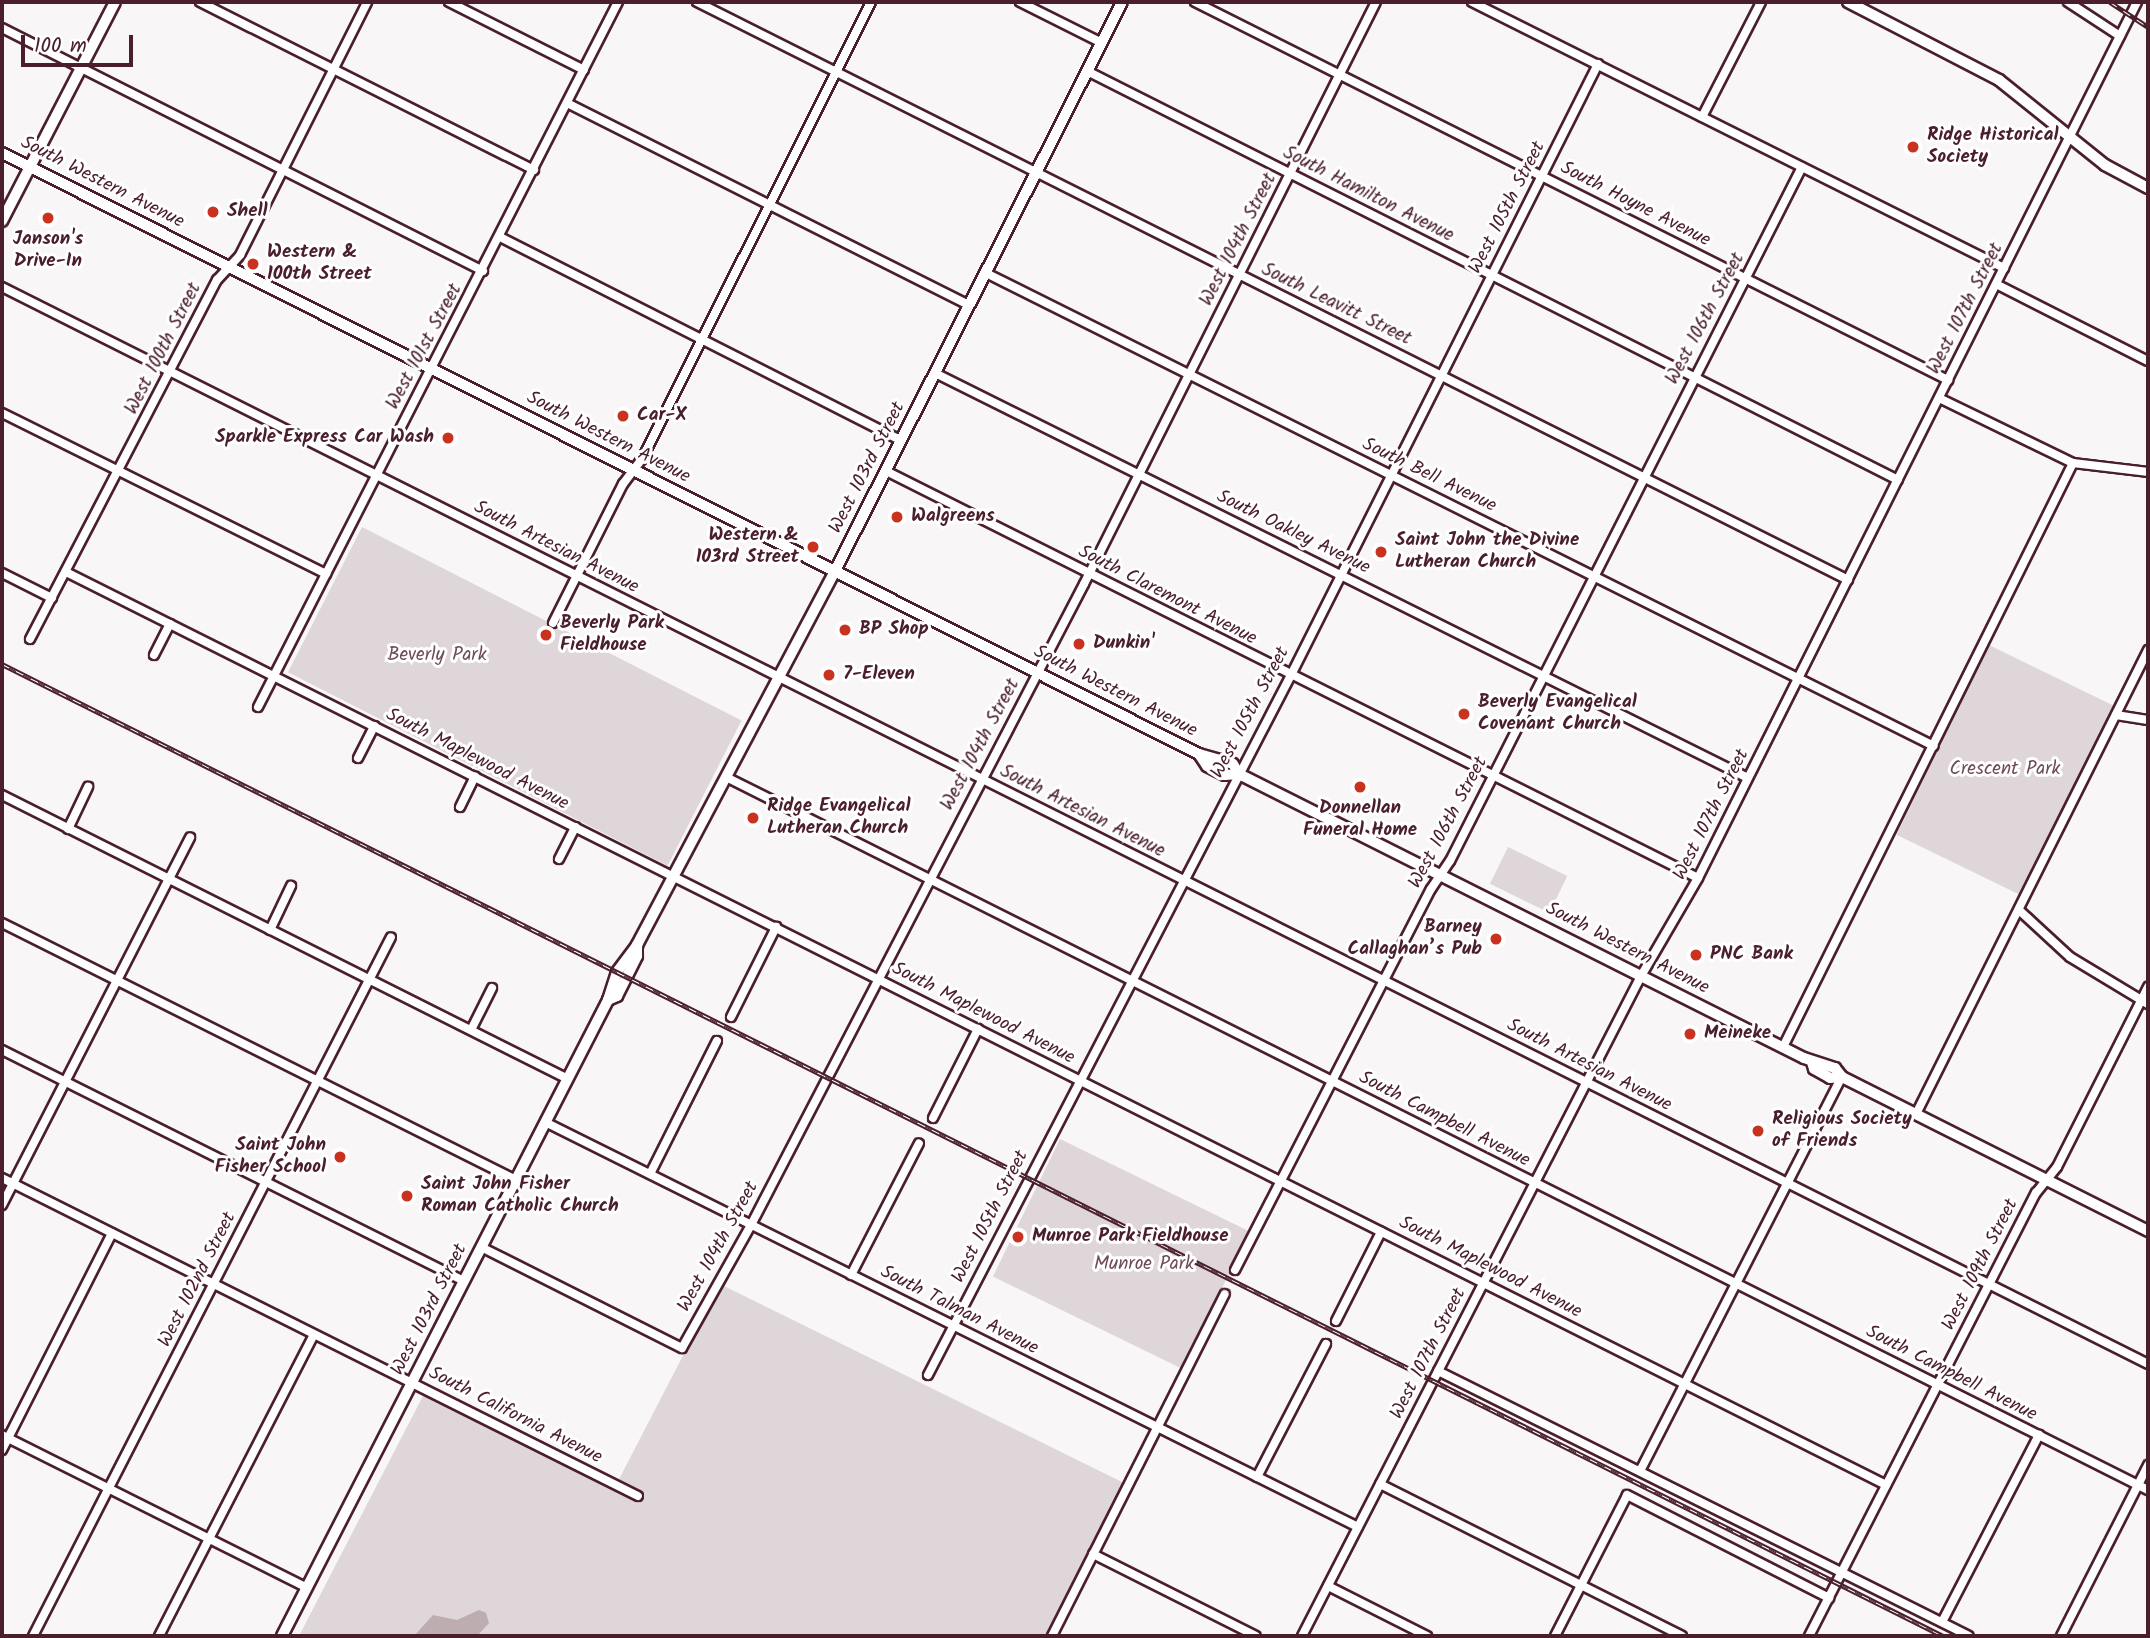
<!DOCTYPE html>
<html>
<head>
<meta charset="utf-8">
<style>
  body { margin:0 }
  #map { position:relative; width:2150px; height:1638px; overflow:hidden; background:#f8f6f7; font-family:Kalam,sans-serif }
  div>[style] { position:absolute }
  .green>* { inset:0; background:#ded6d9; transform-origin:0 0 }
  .water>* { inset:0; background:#bdadb0 }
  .roads { filter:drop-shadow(2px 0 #4a1f2b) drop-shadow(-2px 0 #4a1f2b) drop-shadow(0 2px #4a1f2b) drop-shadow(0 -2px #4a1f2b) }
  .street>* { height:8px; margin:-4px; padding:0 4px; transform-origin:4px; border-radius:4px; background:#fff }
  .secondary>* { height:10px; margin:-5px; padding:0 5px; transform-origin:5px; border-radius:5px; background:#fff }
  .rail>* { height:5px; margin-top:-2.5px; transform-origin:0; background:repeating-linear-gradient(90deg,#fff 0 8px,#4a1f2b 0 16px); box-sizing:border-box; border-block:2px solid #4a1f2b }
  .dots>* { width:19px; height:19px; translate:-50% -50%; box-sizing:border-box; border:4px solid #fff; border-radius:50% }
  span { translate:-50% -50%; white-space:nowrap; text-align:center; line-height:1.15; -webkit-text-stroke:6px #fff; paint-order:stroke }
  .poi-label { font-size:19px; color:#4a1f2b; font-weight:700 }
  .left { translate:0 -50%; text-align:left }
  .right { translate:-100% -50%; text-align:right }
  .street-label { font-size:19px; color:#4a1f2b }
  .park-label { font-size:19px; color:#6f4d56 }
  .frame { position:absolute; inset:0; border:4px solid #4a1f2b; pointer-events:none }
  .scale { position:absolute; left:21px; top:35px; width:112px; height:32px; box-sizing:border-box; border:4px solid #4a1f2b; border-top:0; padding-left:9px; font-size:21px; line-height:24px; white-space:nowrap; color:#4a1f2b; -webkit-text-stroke:5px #fff; paint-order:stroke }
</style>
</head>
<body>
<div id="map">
  <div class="green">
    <div style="left:362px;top:527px;width:426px;height:163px;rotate:27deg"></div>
    <div style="left:1989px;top:645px;width:140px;height:211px;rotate:26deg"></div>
    <div style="left:1508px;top:847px;width:66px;height:41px;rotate:26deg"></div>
    <div style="left:1060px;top:1139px;width:211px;height:153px;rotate:26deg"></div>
    <div style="clip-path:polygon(720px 1284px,1126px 1484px,1049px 1636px,299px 1636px,425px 1392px,615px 1487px)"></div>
  </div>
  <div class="water">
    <div style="clip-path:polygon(479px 1610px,486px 1613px,489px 1623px,478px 1635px,414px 1636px,433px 1615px,457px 1620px)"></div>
  </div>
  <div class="roads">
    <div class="street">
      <div style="left:200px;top:2px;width:374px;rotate:26.7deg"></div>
      <div style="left:449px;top:2px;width:151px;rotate:26.7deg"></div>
      <div style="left:697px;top:2px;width:1288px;rotate:26.66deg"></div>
      <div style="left:1020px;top:2px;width:92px;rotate:26.6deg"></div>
      <div style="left:1195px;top:2px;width:843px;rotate:26.66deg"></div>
      <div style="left:1472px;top:2px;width:595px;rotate:26.57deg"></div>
      <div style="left:2068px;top:2px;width:62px;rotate:33.2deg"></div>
      <div style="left:2px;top:28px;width:539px;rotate:26.8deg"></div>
      <div style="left:1087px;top:71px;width:908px;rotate:26.76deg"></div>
      <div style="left:567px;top:103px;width:450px;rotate:26.7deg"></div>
      <div style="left:1702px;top:117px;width:129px;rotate:-62.8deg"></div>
      <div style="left:500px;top:237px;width:449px;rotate:26.9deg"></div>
      <div style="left:986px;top:273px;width:1059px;rotate:26.52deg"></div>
      <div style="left:1996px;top:284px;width:170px;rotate:26.9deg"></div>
      <div style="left:2px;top:287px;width:2401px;rotate:26.65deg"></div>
      <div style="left:935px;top:373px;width:908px;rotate:26.48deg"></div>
      <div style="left:1939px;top:398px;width:149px;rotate:25.9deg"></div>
      <div style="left:2073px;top:463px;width:76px;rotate:6.8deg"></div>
      <div style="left:2px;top:413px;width:362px;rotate:26.4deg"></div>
      <div style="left:886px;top:471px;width:908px;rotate:26.62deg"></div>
      <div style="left:66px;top:572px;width:2036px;rotate:26.64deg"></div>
      <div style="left:2px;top:573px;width:56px;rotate:26.6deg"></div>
      <div style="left:553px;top:623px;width:156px;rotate:-63.3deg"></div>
      <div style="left:623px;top:484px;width:31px;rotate:-53deg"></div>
      <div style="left:642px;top:459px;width:511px;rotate:-63.38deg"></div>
      <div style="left:30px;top:639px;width:405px;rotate:-62.5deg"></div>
      <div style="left:217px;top:280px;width:34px;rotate:-47deg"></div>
      <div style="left:240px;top:255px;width:283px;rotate:-63.3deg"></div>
      <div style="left:154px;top:655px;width:35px;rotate:-63deg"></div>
      <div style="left:258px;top:707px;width:792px;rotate:-62.95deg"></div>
      <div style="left:2116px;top:715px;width:32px;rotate:9deg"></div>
      <div style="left:358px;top:758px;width:36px;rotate:-63deg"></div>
      <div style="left:726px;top:777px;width:1591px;rotate:26.63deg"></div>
      <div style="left:2px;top:795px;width:633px;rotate:26.65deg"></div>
      <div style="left:460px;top:807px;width:34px;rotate:-64deg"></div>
      <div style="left:68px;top:829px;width:47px;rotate:-64.5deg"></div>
      <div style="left:559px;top:859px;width:36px;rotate:-63deg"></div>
      <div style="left:2019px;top:910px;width:69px;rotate:42.7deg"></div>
      <div style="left:2070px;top:957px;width:91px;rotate:31.1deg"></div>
      <div style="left:2px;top:923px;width:575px;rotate:26.57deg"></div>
      <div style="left:270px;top:930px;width:49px;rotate:-64.5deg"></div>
      <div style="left:731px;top:1017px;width:101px;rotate:-63.4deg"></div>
      <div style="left:471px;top:1030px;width:47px;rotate:-63.4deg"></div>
      <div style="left:1783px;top:1047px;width:652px;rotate:-63.59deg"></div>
      <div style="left:2px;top:1050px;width:517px;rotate:26.57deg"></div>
      <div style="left:1916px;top:1114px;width:519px;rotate:-63.43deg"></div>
      <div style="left:933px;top:1118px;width:100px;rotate:-63.2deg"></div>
      <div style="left:545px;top:1122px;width:908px;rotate:26.48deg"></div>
      <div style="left:650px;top:1174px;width:149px;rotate:-63.3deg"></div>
      <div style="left:2px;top:1178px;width:711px;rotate:26.57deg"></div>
      <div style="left:2px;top:1205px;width:413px;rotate:-62.9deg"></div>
      <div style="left:481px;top:1247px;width:225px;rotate:26.7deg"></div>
      <div style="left:682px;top:1348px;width:141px;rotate:-60.7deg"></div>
      <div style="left:751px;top:1225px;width:722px;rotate:-62.55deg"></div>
      <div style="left:1084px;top:584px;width:651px;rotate:-63.36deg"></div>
      <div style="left:1235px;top:1270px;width:428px;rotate:-62.8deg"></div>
      <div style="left:1431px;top:889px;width:34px;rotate:-56deg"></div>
      <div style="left:1450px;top:861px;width:778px;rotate:-63.11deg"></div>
      <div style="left:851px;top:1275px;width:148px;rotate:-62.7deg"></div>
      <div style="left:1336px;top:1321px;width:100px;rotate:-63.2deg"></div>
      <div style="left:1438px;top:1371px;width:593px;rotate:26.52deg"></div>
      <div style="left:928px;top:1375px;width:789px;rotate:-62.59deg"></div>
      <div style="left:1291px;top:675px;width:684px;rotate:-63.32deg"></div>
      <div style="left:2px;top:1435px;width:341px;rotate:26.6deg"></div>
      <div style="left:2px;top:1450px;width:243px;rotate:-63.1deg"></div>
      <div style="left:1640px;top:1471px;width:443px;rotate:-62.9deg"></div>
      <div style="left:1257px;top:1477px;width:150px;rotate:-62.6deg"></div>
      <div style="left:1380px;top:1484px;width:338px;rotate:26.7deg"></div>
      <div style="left:1093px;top:1554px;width:182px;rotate:26.7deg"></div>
      <div style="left:1328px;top:1586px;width:111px;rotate:26.8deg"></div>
      <div style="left:1942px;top:1622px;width:211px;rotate:-62.6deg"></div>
      <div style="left:33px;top:1636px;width:785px;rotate:-62.88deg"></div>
      <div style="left:159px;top:1636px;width:339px;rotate:-62.8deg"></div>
      <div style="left:1052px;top:1636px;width:383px;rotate:-63.2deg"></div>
      <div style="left:1302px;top:1636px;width:742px;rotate:-62.81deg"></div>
      <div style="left:1641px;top:976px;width:113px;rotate:-59.8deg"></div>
      <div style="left:1698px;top:878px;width:980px;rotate:-63.38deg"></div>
      <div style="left:1555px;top:1636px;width:158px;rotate:-62.9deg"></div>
      <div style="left:1627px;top:1495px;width:227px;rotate:27deg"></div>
      <div style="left:1809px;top:1636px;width:498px;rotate:-62.9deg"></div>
      <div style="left:2036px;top:1193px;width:33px;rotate:-51deg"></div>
      <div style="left:2057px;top:1167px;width:202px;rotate:-63.2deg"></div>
      <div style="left:2061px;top:1636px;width:192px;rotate:-63deg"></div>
    </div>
    <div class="secondary">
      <div style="left:1848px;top:2px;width:170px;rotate:27.3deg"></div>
      <div style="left:1999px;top:80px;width:136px;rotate:38.7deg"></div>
      <div style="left:2105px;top:165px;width:49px;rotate:28.1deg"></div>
      <div style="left:2px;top:153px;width:1339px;rotate:26.66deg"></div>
      <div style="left:1199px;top:754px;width:35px;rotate:16deg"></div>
      <div style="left:1233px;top:764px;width:12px;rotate:59deg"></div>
      <div style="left:1239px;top:774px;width:632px;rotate:26.69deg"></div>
      <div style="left:1804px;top:1058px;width:33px;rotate:18deg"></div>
      <div style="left:1835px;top:1068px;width:11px;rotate:52deg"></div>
      <div style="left:1842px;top:1077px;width:343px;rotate:26.7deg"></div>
      <div style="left:2px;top:221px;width:246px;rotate:-62.7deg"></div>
      <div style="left:1199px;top:754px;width:14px;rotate:56deg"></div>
      <div style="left:1207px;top:766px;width:20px;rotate:27deg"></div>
      <div style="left:1225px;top:775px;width:14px;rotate:-4deg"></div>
      <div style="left:608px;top:1000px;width:10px;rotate:-24deg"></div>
      <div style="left:617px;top:996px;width:45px;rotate:-63.4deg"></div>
      <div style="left:637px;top:956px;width:11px;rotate:-90deg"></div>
      <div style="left:1812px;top:1062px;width:7px;rotate:74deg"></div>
      <div style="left:1814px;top:1069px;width:18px;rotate:29deg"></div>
      <div style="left:1830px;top:1078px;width:12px;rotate:-5deg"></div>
      <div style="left:282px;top:1636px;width:715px;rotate:-62.86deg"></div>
      <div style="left:608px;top:1000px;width:29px;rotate:-72deg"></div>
      <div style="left:617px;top:972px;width:34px;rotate:-53deg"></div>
      <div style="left:637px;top:945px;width:423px;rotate:-62.1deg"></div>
      <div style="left:835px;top:571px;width:637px;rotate:-63.23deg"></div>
    </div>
  </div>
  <div class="rail">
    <div style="left:2110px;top:2px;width:45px;rotate:33.3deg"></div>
    <div style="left:2px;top:664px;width:2171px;rotate:26.6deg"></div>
  </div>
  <div class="dots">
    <div style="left:1913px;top:147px;background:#c8321e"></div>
    <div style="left:213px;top:212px;background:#c8321e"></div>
    <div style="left:48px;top:218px;background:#c8321e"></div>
    <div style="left:253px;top:264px;background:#c8321e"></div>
    <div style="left:623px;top:416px;background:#c8321e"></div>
    <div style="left:448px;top:438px;background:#c8321e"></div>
    <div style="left:897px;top:517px;background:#c8321e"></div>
    <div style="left:813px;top:547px;background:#c8321e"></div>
    <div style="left:1381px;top:552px;background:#c8321e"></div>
    <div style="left:845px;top:630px;background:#c8321e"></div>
    <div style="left:546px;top:635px;background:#c8321e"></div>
    <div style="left:1079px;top:644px;background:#c8321e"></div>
    <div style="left:829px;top:675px;background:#c8321e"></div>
    <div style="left:1464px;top:714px;background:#c8321e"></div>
    <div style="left:1360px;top:787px;background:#c8321e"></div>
    <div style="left:753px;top:818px;background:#c8321e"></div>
    <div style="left:1496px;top:939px;background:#c8321e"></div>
    <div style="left:1696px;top:955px;background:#c8321e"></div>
    <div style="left:1690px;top:1034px;background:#c8321e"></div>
    <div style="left:1758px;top:1131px;background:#c8321e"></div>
    <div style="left:340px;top:1157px;background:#c8321e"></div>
    <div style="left:407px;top:1196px;background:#c8321e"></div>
    <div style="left:1018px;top:1237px;background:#c8321e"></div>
  </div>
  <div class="poi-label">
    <span class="left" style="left:1927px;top:147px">Ridge Historical<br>Society</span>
    <span class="left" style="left:227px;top:212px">Shell</span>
    <span style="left:48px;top:251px">Janson's<br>Drive-In</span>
    <span class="left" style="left:267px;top:264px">Western &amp;<br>100th Street</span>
    <span class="left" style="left:637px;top:416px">Car-X</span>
    <span class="right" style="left:434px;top:438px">Sparkle Express Car Wash</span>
    <span class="left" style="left:911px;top:517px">Walgreens</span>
    <span class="right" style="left:799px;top:547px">Western &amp;<br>103rd Street</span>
    <span class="left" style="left:1395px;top:552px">Saint John the Divine<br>Lutheran Church</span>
    <span class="left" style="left:560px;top:635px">Beverly Park<br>Fieldhouse</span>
    <span class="left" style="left:859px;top:630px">BP Shop</span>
    <span class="left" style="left:1093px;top:644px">Dunkin'</span>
    <span class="left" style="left:843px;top:675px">7-Eleven</span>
    <span class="left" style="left:1478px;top:714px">Beverly Evangelical<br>Covenant Church</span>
    <span class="left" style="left:767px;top:818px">Ridge Evangelical<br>Lutheran Church</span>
    <span style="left:1360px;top:820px">Donnellan<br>Funeral Home</span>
    <span class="right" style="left:1482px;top:939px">Barney<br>Callaghan’s Pub</span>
    <span class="left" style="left:1710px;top:955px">PNC Bank</span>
    <span class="left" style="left:1704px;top:1034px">Meineke</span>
    <span class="left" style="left:1772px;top:1131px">Religious Society<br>of Friends</span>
    <span class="right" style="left:326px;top:1157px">Saint John<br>Fisher School</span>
    <span class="left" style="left:421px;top:1196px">Saint John Fisher<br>Roman Catholic Church</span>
    <span class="left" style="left:1032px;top:1237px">Munroe Park Fieldhouse</span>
  </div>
  <div class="street-label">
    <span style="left:102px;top:183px;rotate:27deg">South Western Avenue</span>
    <span style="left:1368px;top:195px;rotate:27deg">South Hamilton Avenue</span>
    <span style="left:1635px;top:205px;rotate:27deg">South Hoyne Avenue</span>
    <span style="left:1508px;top:208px;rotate:-63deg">West 105th Street</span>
    <span style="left:1239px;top:240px;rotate:-63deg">West 104th Street</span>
    <span style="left:1336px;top:305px;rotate:26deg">South Leavitt Street</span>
    <span style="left:1966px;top:309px;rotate:-63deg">West 107th Street</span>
    <span style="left:1706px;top:319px;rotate:-62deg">West 106th Street</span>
    <span style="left:425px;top:347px;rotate:-62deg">West 101st Street</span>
    <span style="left:164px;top:349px;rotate:-63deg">West 100th Street</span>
    <span style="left:608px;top:438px;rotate:27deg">South Western Avenue</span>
    <span style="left:868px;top:468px;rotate:-63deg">West 103rd Street</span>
    <span style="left:1429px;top:476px;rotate:26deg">South Bell Avenue</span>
    <span style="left:1293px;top:533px;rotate:26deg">South Oakley Avenue</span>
    <span style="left:556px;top:548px;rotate:27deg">South Artesian Avenue</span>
    <span style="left:1167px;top:596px;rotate:27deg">South Claremont Avenue</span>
    <span style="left:1115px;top:692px;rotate:27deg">South Western Avenue</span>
    <span style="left:1251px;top:713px;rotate:-62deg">West 105th Street</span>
    <span style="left:981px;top:745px;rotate:-62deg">West 104th Street</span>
    <span style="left:477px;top:760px;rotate:27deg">South Maplewood Avenue</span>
    <span style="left:1082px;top:812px;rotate:27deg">South Artesian Avenue</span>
    <span style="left:1712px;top:815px;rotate:-63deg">West 107th Street</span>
    <span style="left:1449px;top:823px;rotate:-62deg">West 106th Street</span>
    <span style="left:1627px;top:949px;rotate:27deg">South Western Avenue</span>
    <span style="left:983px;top:1014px;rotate:27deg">South Maplewood Avenue</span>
    <span style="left:1589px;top:1066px;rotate:27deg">South Artesian Avenue</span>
    <span style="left:1444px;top:1120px;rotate:27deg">South Campbell Avenue</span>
    <span style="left:991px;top:1217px;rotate:-63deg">West 105th Street</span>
    <span style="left:719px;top:1247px;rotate:-61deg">West 104th Street</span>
    <span style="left:1981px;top:1265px;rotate:-63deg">West 109th Street</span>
    <span style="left:1490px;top:1268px;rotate:27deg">South Maplewood Avenue</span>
    <span style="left:198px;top:1280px;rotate:-63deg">West 102nd Street</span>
    <span style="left:430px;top:1310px;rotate:-63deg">West 103rd Street</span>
    <span style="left:959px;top:1311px;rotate:27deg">South Talman Avenue</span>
    <span style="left:1429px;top:1354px;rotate:-63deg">West 107th Street</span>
    <span style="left:1951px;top:1374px;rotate:27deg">South Campbell Avenue</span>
    <span style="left:515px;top:1416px;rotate:27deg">South California Avenue</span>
  </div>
  <div class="park-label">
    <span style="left:437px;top:656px">Beverly Park</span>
    <span style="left:2005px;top:770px">Crescent Park</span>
    <span style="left:1144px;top:1265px">Munroe Park</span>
  </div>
  <div class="frame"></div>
  <div class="scale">100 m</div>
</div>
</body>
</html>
